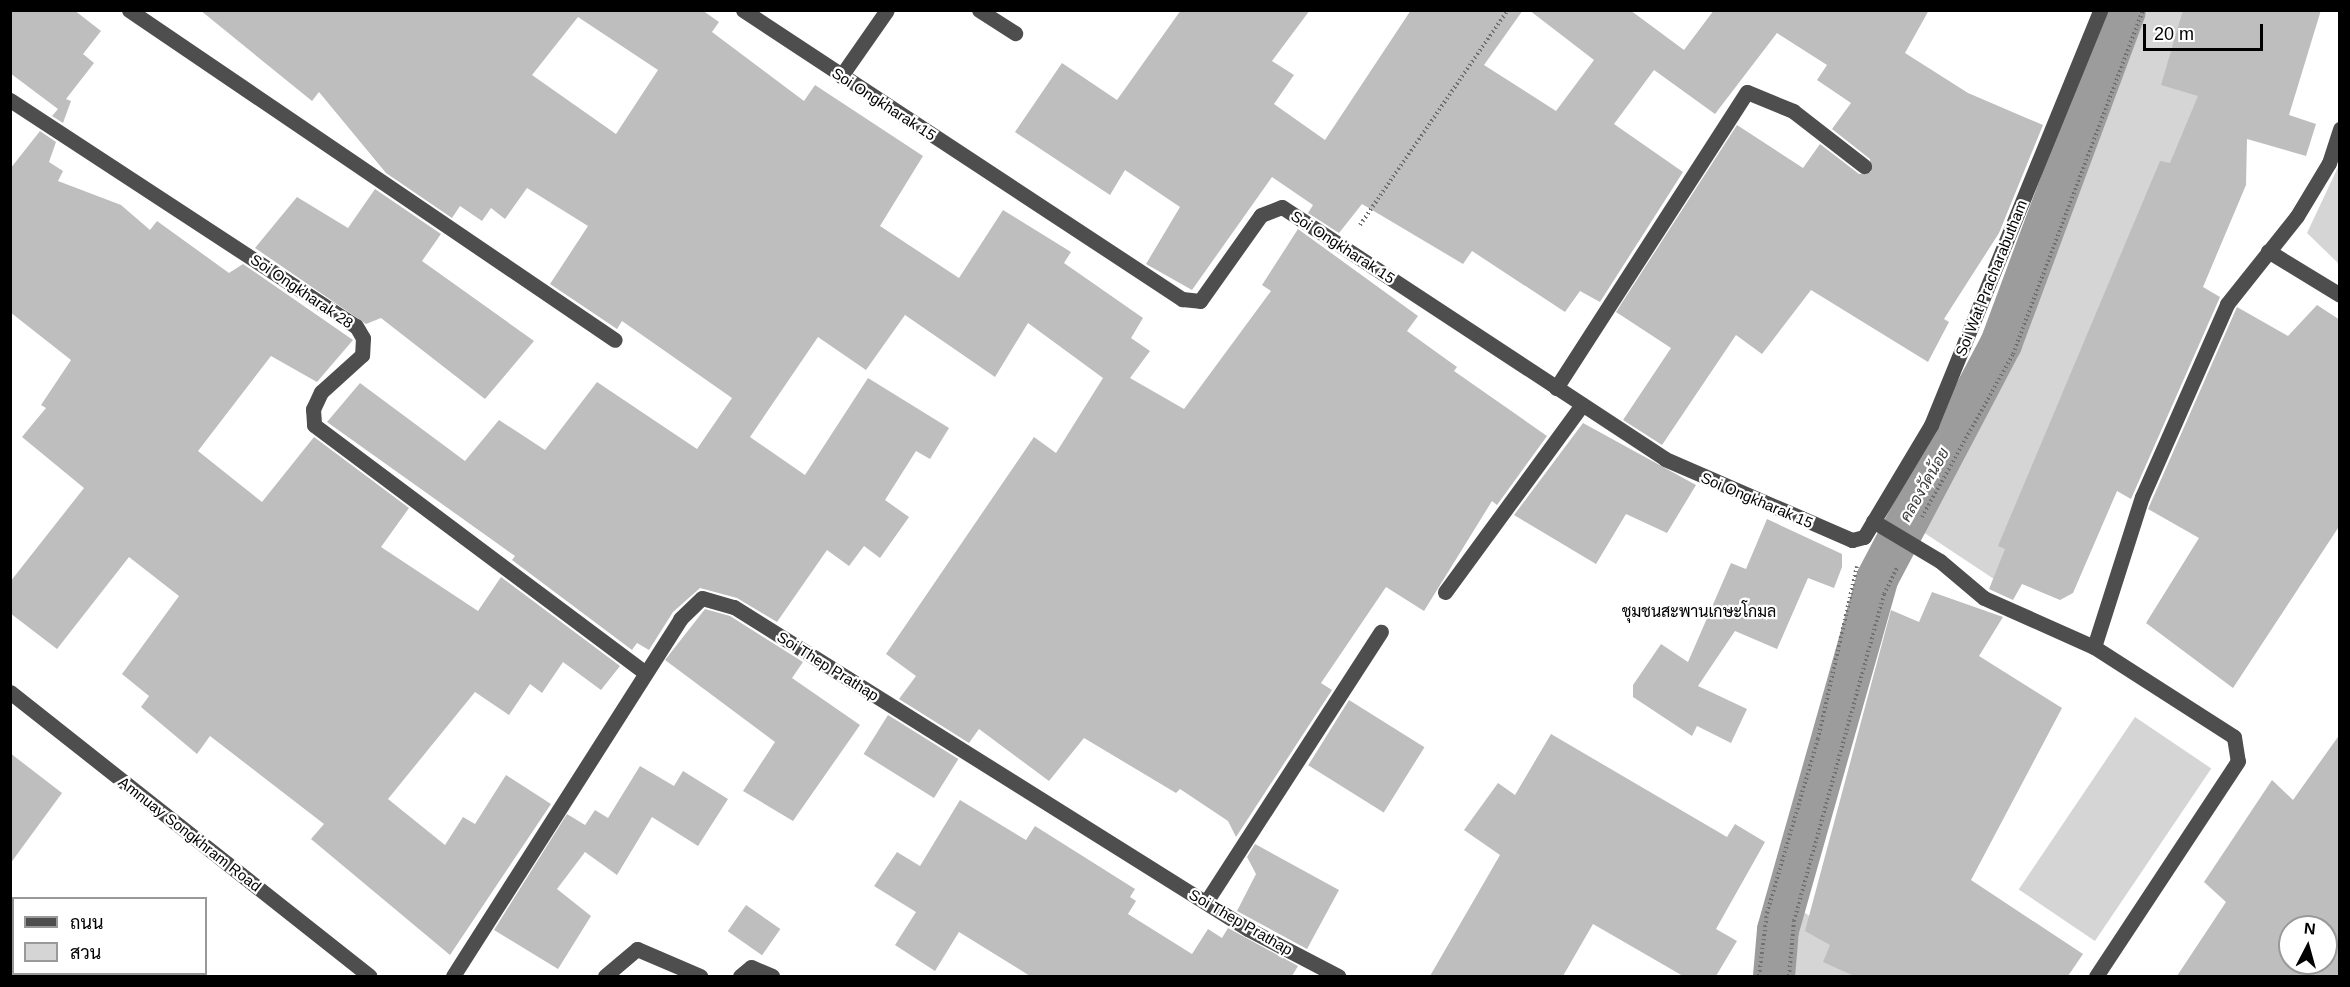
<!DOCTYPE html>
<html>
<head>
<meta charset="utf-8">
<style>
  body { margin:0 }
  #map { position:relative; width:2350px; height:987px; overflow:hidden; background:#fff; font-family:Arial,Sarabun,sans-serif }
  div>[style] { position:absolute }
  .green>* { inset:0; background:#d5d5d5; transform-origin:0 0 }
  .canal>* { height:42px; margin:-21px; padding:0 21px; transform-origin:21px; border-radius:21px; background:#9c9c9c }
  .building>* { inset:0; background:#bebebe; transform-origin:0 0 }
  .path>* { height:4px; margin-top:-2px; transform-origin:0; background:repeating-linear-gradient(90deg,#707070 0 1.5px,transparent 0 4.5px) }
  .minor>* { height:15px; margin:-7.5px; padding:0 7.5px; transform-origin:7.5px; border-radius:7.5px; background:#4e4e4e }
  span { translate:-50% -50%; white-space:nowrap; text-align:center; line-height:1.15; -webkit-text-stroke:4.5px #fff; paint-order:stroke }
  .street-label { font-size:15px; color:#000 }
  .water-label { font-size:16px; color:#3d3d3d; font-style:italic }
  .neighbourhood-label { font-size:16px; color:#000 }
  .frame { position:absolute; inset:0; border:12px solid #000; pointer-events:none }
  .legend { position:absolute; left:12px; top:897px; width:195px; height:78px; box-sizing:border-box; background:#fff; border:2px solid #999; margin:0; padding:8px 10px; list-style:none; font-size:18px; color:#000 }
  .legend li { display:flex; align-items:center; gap:12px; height:30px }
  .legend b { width:30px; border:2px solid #999 }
  .north { position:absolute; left:2278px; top:915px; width:60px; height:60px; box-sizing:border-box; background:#fff; border:2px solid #999; border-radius:50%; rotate:6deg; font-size:16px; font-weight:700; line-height:24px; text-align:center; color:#000 }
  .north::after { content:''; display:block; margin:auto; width:21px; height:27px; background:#000; clip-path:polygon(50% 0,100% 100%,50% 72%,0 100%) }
  .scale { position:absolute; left:2143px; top:24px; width:120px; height:27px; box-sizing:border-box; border:3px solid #000; border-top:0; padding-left:8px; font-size:18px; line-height:21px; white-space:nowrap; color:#000; -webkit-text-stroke:4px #fff; paint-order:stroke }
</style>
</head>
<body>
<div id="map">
  <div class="green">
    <div style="clip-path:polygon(2147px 11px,2247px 11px,2003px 585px,1923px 532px,2019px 355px)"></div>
    <div style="clip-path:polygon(2339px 165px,2339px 264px,2307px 233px)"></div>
    <div style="left:2135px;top:717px;width:92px;height:208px;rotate:34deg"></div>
    <div style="clip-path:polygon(1802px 911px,1901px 976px,1793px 976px)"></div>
  </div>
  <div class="canal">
    <div style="left:1774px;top:976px;width:46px;rotate:-85deg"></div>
    <div style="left:1778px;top:930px;width:365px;rotate:-74.2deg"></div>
    <div style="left:1877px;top:579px;width:266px;rotate:-62.2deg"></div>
    <div style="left:2001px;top:344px;width:356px;rotate:-69.6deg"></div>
  </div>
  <div class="building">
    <div style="clip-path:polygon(10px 10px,74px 10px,101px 31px,83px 54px,94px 63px,66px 99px,71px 101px,63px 123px,52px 116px,58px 109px,10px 73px)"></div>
    <div style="clip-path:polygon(evenodd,200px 10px,702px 10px,719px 22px,712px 32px,804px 101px,815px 85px,923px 156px,880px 226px,959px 278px,1003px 210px,1071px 252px,1064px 263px,1143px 318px,1131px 338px,1150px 351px,1130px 378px,1184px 409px,1271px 291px,1262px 285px,1298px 229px,1418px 316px,1407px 331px,1457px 367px,1454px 371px,1547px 436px,1497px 505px,1492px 501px,1424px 611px,1386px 587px,1321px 683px,1332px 690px,1236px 837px,1228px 821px,1180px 789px,1176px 793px,1084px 738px,1049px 781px,979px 729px,969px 743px,899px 699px,916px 676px,886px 654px,1034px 437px,1056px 453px,1103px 378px,1028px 323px,995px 377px,905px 315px,866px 370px,818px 337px,750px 437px,805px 475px,868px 378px,949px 428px,930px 459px,916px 451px,885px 500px,909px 517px,880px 558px,864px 546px,849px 566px,827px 550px,777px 622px,737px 598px,700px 588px,673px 612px,649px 650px,637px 643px,632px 650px,512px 560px,515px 556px,327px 422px,360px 383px,465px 461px,499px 420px,545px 450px,597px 382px,697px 449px,732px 398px,622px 321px,617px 329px,550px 284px,588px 226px,527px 188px,505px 219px,491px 208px,482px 221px,460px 206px,452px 218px,386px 173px,319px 92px,312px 101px,200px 10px,578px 17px,658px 70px,616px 134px,532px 75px,578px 17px)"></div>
    <div style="clip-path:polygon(1181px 10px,1310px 10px,1272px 61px,1294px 75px,1274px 104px,1325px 140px,1411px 10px,1523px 10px,1484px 65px,1556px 111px,1594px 60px,1529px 10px,1630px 10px,1684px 50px,1714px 10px,1929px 10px,1905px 53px,1968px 93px,2043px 125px,1999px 233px,1944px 319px,1949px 322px,1928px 362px,1811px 290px,1762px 354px,1736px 335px,1662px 445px,1623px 420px,1671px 348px,1616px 312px,1737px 125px,1803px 168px,1820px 144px,1859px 174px,1871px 172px,1870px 159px,1832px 129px,1851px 103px,1817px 80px,1827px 65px,1777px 33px,1715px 114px,1654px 70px,1614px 124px,1683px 172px,1600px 302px,1580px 291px,1565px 312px,1472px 251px,1463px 264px,1362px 204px,1339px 233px,1308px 213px,1313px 205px,1272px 177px,1192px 290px,1146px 264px,1180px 207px,1125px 170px,1110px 195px,1015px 132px,1062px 63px,1117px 100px)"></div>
    <div style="clip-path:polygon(2183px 10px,2321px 10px,2289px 115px,2316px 124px,2306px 156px,2247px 139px,2246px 185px,2203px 287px,2220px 297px,2131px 499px,2117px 491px,2073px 593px,2060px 600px,2022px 584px,2013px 600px,1989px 589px,2005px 549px,1998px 546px,2160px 161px,2170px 163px,2198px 96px,2161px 85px)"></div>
    <div style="clip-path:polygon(40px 131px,56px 142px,49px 162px,63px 171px,58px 181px,121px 205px,150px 230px,157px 221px,229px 273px,243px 264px,353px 340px,317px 382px,271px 356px,198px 451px,262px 502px,314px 437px,409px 508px,381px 547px,478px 611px,501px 577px,620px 666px,601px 690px,563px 662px,542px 693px,530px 684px,509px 715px,475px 692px,388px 799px,445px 845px,463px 817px,475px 824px,506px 775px,551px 804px,450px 955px,311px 839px,324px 824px,210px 736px,197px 754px,141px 707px,149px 696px,122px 674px,179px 596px,129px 557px,57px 649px,10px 613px,10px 582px,84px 488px,22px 437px,46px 408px,41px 405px,71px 360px,10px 312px,10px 169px)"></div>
    <div style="clip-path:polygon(375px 189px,441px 234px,422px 261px,534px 341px,485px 399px,381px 318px,366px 324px,255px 248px,297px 197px,348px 228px)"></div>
    <div style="clip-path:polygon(2317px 305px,2340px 320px,2340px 525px,2233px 688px,2146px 623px,2199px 538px,2148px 509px,2237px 307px,2288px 336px)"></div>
    <div style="clip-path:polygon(1583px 423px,1696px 485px,1667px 533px,1626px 514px,1596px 564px,1514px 515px)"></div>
    <div style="clip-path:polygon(1767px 519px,1842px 554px,1842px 567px,1834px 588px,1808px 578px,1777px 649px,1735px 631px,1698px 686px,1747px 709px,1731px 743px,1697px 726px,1692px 736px,1633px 697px,1633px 685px,1661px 644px,1688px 662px,1731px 563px,1746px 569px)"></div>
    <div style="clip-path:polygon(1932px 592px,2003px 617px,1979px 656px,2062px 708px,1971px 880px,2083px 954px,2068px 976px,1854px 976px,1823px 962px,1830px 945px,1805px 931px,1891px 610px,1919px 622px)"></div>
    <div style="clip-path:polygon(705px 609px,730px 616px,803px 662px,792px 678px,860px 725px,793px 821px,743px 791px,775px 742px,665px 660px)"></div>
    <div style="left:1349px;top:700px;width:89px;height:77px;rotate:32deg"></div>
    <div style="left:888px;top:715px;width:83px;height:46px;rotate:32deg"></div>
    <div style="clip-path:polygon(1551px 734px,1727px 837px,1735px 824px,1765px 842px,1716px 929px,1737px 941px,1716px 976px,1683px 976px,1593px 924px,1563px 976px,1430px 976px,1500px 855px,1464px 830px,1498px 783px,1515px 795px)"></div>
    <div style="clip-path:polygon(evenodd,2340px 734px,2340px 976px,2177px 976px,2226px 902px,2204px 882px,2272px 780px,2293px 800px,2340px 734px,2290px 927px,2326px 927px,2326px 963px,2290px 963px,2290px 927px)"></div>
    <div style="clip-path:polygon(10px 753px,62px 793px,10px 864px)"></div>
    <div style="clip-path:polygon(640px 766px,674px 786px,683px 771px,728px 799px,698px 846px,652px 817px,617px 875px,585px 852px,557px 889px,591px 916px,558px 969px,494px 930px,567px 814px,585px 825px,595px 810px,608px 818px)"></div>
    <div style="clip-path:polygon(960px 800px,1026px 840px,1035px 826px,1135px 889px,1130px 897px,1136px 901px,1128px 914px,1192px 954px,1208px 929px,1222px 938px,1228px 928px,1298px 966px,1292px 976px,1030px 976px,959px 932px,935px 971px,895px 945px,916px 912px,874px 886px,897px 852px,920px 866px)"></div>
    <div style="clip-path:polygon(1255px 844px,1339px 890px,1307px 949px,1237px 911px,1256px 874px,1247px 857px)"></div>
    <div style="left:746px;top:905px;width:42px;height:32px;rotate:35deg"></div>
  </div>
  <div class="path">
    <div style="left:1360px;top:225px;width:261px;rotate:-55.5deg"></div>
    <div style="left:1922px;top:517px;width:187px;rotate:-60.8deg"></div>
    <div style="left:2013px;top:354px;width:368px;rotate:-69.3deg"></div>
    <div style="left:1759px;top:976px;width:64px;rotate:-82.8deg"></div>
    <div style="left:1767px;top:913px;width:181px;rotate:-73.7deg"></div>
    <div style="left:1818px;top:739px;width:177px;rotate:-77.3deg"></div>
    <div style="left:1789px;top:976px;width:55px;rotate:-84.8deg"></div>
    <div style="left:1794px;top:921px;width:339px;rotate:-74.6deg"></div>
    <div style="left:1884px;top:594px;width:30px;rotate:-64deg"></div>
  </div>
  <div class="minor">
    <div style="left:129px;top:10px;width:587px;rotate:34.18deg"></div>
    <div style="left:743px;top:10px;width:526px;rotate:33.36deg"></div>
    <div style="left:1182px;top:299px;width:18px;rotate:6deg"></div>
    <div style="left:1200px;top:301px;width:105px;rotate:-54.7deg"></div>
    <div style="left:1261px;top:215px;width:22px;rotate:-21deg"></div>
    <div style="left:1282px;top:207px;width:458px;rotate:33.3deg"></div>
    <div style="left:1665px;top:459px;width:204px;rotate:23.4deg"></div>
    <div style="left:1852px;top:540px;width:12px;rotate:-14deg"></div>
    <div style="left:1864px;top:537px;width:131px;rotate:-59.1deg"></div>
    <div style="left:1931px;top:425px;width:448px;rotate:-67.8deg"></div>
    <div style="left:979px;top:10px;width:43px;rotate:32.6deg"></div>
    <div style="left:841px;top:76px;width:80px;rotate:-55.1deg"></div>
    <div style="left:10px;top:100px;width:413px;rotate:33.2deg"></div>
    <div style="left:356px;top:326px;width:14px;rotate:60deg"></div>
    <div style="left:363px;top:338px;width:17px;rotate:93deg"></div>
    <div style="left:362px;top:355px;width:55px;rotate:137.9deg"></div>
    <div style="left:321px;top:392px;width:19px;rotate:115deg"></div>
    <div style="left:313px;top:409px;width:16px;rotate:86deg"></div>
    <div style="left:314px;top:425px;width:414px;rotate:36.8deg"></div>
    <div style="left:2268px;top:251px;width:84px;rotate:31.4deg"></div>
    <div style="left:1556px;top:388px;width:352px;rotate:-57.2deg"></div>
    <div style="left:1747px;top:92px;width:50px;rotate:22.4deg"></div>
    <div style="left:1793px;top:111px;width:90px;rotate:37.8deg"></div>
    <div style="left:1873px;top:521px;width:78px;rotate:30.8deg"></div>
    <div style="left:1940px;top:561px;width:57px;rotate:40.1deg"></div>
    <div style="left:1984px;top:598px;width:120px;rotate:24deg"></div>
    <div style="left:2094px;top:647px;width:166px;rotate:32.7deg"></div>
    <div style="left:2234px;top:737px;width:24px;rotate:81deg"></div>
    <div style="left:2238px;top:761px;width:258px;rotate:123.4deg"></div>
    <div style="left:1445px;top:592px;width:232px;rotate:-53.8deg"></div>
    <div style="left:2094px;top:647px;width:157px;rotate:-72.3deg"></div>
    <div style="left:2142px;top:497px;width:211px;rotate:-66.2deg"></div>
    <div style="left:2227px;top:304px;width:112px;rotate:-51.5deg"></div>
    <div style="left:2297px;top:216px;width:62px;rotate:-58.9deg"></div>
    <div style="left:2329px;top:163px;width:36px;rotate:-72deg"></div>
    <div style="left:10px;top:692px;width:458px;rotate:38.3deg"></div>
    <div style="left:1206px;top:902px;width:322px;rotate:-57.1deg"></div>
    <div style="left:453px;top:976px;width:423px;rotate:-57.5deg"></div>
    <div style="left:680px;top:619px;width:30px;rotate:-44deg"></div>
    <div style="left:702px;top:598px;width:33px;rotate:16deg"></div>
    <div style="left:734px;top:607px;width:607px;rotate:32.07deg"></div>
    <div style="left:1248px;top:929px;width:102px;rotate:27.6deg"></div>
    <div style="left:605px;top:976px;width:42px;rotate:-40.2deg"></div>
    <div style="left:637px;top:949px;width:69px;rotate:23.2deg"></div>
    <div style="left:740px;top:976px;width:14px;rotate:-39deg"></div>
    <div style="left:751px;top:967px;width:23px;rotate:23deg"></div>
  </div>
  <div class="street-label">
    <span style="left:884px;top:104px;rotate:33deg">Soi Ongkharak 15</span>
    <span style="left:1343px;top:247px;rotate:33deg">Soi Ongkharak 15</span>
    <span style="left:1991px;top:278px;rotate:-68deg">Soi Wat Pracharabutham</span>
    <span style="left:302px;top:291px;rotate:34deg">Soi Ongkharak 28</span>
    <span style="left:1757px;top:500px;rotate:23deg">Soi Ongkharak 15</span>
    <span style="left:828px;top:666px;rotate:32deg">Soi Thep Prathap</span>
    <span style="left:190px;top:834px;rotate:38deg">Amnuay Songkhram Road</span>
    <span style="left:1241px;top:922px;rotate:30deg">Soi Thep Prathap</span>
  </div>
  <div class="water-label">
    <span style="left:1925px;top:485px;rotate:-60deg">คลองวัดน้อย</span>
  </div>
  <div class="neighbourhood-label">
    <span style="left:1699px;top:612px">ชุมชนสะพานเกษะโกมล</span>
  </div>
  <div class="frame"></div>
  <ul class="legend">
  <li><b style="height:8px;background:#4e4e4e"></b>ถนน</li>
  <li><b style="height:16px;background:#d5d5d5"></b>สวน</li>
  </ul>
  <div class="north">N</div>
  <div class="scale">20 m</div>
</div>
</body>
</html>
